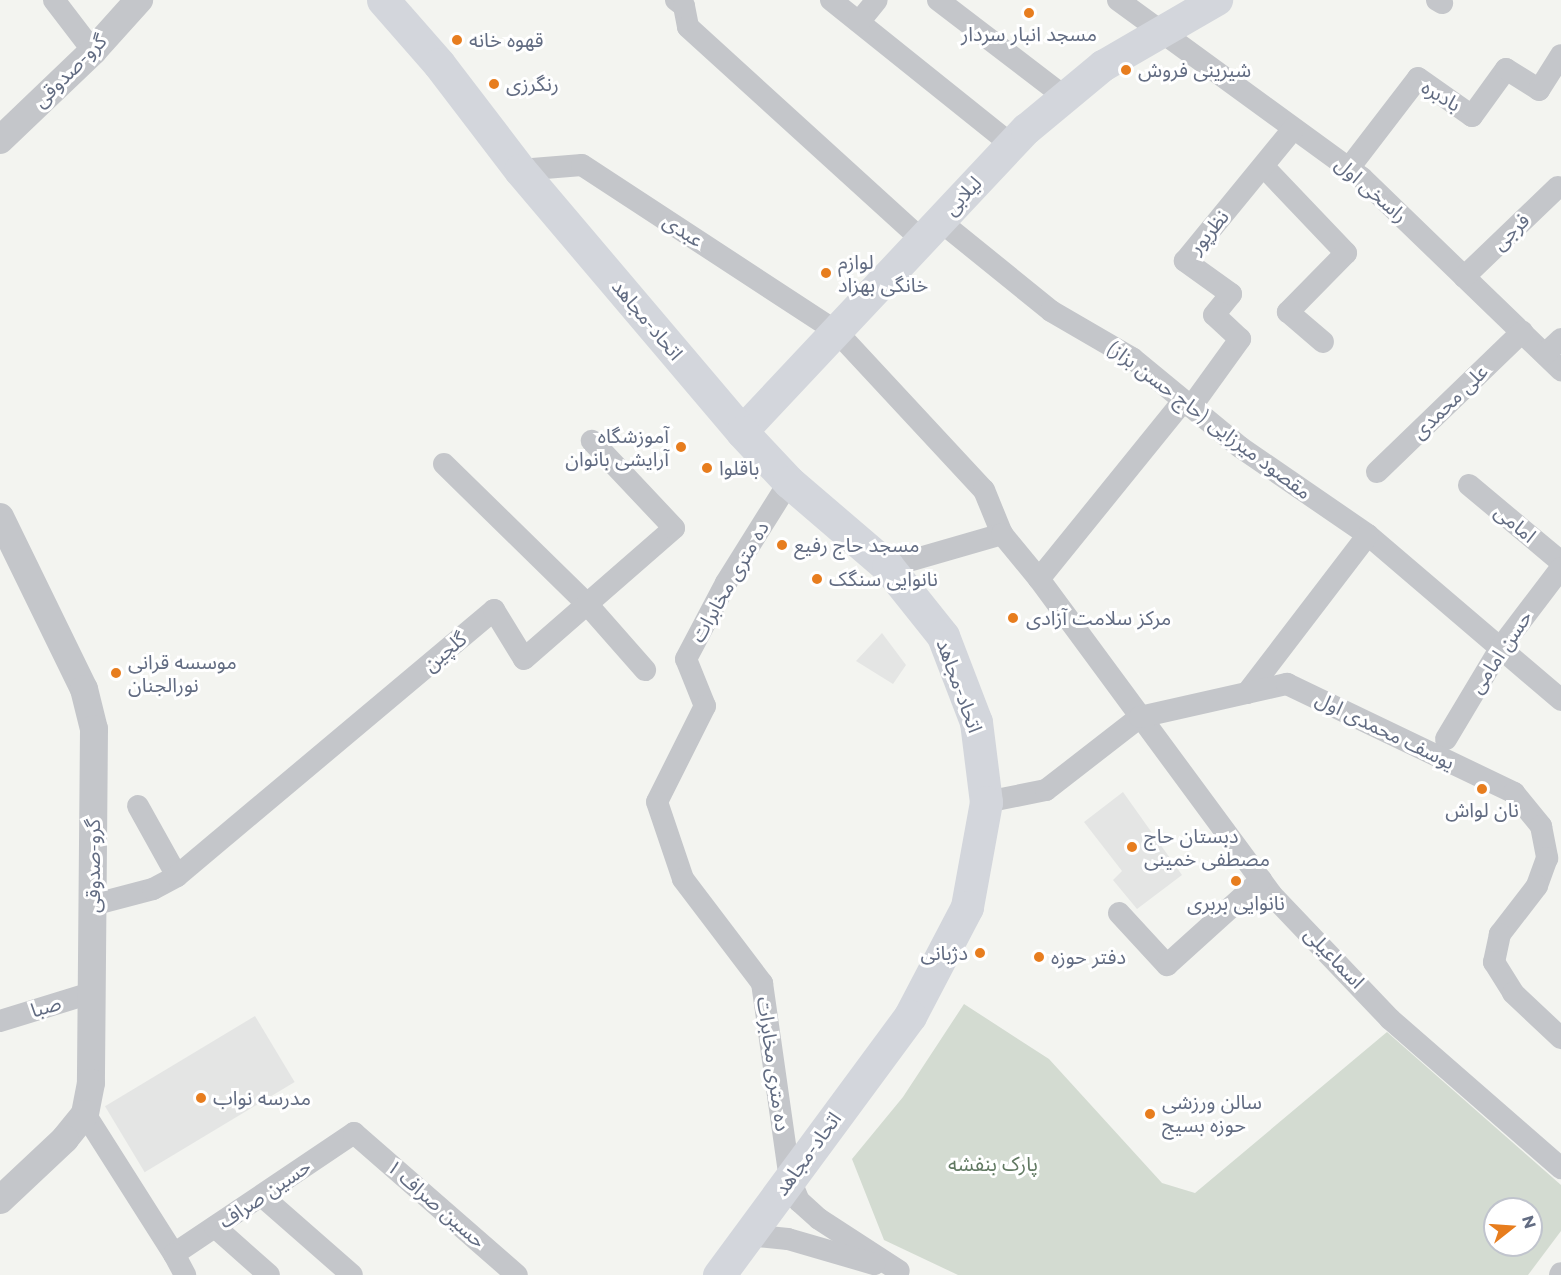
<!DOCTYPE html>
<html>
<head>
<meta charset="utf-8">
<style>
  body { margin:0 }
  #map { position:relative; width:1561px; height:1275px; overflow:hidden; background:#f3f4f0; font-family:Montserrat,"Noto Sans Arabic",sans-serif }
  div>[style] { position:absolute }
  .built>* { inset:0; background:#e4e5e4; transform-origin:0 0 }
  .green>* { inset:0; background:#d3dbd1 }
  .minor>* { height:22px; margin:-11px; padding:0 11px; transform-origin:11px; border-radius:11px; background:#c4c6ca }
  .tertiary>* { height:28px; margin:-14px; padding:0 14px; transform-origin:14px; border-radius:14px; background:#c4c6ca }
  .secondary>* { height:32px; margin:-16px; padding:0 16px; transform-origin:16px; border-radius:16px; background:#d3d6dc }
  .primary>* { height:33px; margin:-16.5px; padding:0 16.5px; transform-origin:16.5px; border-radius:16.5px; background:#d3d6dc }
  .dots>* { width:16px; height:16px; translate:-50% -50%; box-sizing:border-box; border:3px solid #fff; border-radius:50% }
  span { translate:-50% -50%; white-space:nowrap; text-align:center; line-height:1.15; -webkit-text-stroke:6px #fff; paint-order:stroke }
  .poi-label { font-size:20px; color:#626c82 }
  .left { translate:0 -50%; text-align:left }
  .right { translate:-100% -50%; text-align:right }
  .street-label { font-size:20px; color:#626c82 }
  .park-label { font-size:20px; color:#617962 }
  .north { position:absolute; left:1483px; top:1197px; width:60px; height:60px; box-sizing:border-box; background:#fff; border:2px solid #c0c4cd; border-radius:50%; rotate:73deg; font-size:16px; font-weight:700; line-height:24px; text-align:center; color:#626c82 }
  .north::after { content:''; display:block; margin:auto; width:21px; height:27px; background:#e77d1e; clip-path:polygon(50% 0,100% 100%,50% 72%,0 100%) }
</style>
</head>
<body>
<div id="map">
  <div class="built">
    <div style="clip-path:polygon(882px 633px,906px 665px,893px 684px,856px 661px)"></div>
    <div style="clip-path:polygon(1123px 792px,1182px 875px,1137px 909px,1113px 880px,1122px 871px,1084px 822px)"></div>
    <div style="left:255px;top:1016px;width:77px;height:175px;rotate:59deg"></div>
  </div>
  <div class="green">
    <div style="clip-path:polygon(evenodd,964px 1004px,1049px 1059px,1162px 1183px,1195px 1193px,1387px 1032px,1561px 1185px,1561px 1231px,1528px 1275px,958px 1275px,884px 1240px,852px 1159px,903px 1097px,964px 1004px,1495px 1209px,1531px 1209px,1531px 1245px,1495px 1245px,1495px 1209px)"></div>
  </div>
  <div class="minor">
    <div style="left:54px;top:0;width:64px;rotate:52.6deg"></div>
    <div style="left:676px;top:0;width:10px;rotate:37deg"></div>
    <div style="left:684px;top:6px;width:21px;rotate:79deg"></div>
    <div style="left:688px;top:27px;width:316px;rotate:42.3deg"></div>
    <div style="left:831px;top:0;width:232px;rotate:38.7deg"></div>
    <div style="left:938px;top:0;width:160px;rotate:37.4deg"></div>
    <div style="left:1118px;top:0;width:302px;rotate:36.1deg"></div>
    <div style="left:1362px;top:178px;width:277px;rotate:44deg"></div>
    <div style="left:1437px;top:0;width:6px;rotate:31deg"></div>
    <div style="left:859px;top:22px;width:28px;rotate:-51deg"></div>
    <div style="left:1264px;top:167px;width:119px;rotate:46.4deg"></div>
    <div style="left:1346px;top:253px;width:83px;rotate:134.5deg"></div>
    <div style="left:1288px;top:312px;width:46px;rotate:40.6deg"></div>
    <div style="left:1349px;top:168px;width:113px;rotate:-52.5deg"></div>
    <div style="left:1418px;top:78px;width:66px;rotate:35.1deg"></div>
    <div style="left:1472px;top:116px;width:58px;rotate:-54.1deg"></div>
    <div style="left:1506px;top:69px;width:39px;rotate:32deg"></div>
    <div style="left:1539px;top:90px;width:41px;rotate:-57.8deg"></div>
    <div style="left:520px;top:170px;width:62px;rotate:-4.6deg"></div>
    <div style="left:582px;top:165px;width:303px;rotate:33.2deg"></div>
    <div style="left:836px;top:331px;width:217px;rotate:47.1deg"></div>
    <div style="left:984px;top:490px;width:48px;rotate:67.8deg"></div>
    <div style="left:940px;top:221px;width:143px;rotate:39deg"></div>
    <div style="left:1051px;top:311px;width:94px;rotate:30.1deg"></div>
    <div style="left:1132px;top:358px;width:140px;rotate:39.5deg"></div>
    <div style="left:1240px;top:447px;width:155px;rotate:34.5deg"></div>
    <div style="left:1368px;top:535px;width:254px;rotate:40.5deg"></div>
    <div style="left:1464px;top:277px;width:130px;rotate:-43.8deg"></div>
    <div style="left:1545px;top:354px;width:22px;rotate:-43deg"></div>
    <div style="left:1191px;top:407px;width:84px;rotate:-54.2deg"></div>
    <div style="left:1240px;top:339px;width:35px;rotate:-137deg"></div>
    <div style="left:1214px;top:315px;width:27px;rotate:-51deg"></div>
    <div style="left:1231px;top:294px;width:57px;rotate:-144.3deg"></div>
    <div style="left:1185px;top:261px;width:171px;rotate:-50.7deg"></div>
    <div style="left:444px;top:464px;width:200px;rotate:44.4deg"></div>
    <div style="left:587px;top:604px;width:88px;rotate:48.7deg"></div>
    <div style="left:1377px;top:472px;width:202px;rotate:-44deg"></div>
    <div style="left:789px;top:482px;width:119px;rotate:122deg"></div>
    <div style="left:726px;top:583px;width:86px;rotate:117.8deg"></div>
    <div style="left:686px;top:659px;width:51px;rotate:68deg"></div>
    <div style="left:705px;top:706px;width:107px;rotate:116.6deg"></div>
    <div style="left:657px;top:802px;width:81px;rotate:71.3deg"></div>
    <div style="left:683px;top:879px;width:131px;rotate:52.8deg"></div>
    <div style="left:762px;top:983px;width:198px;rotate:81.9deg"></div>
    <div style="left:790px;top:1179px;width:24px;rotate:68deg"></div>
    <div style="left:799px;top:1201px;width:27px;rotate:42deg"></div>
    <div style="left:819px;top:1219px;width:95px;rotate:33deg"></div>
    <div style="left:1469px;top:485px;width:120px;rotate:39.9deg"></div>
    <div style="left:888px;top:567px;width:119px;rotate:-16.1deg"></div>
    <div style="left:1002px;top:534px;width:58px;rotate:50.6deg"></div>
    <div style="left:1039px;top:579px;width:391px;rotate:53.6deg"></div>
    <div style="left:1271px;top:894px;width:173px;rotate:46.4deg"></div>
    <div style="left:1390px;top:1019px;width:227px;rotate:41.1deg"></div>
    <div style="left:1039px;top:579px;width:229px;rotate:-51deg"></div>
    <div style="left:1247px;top:693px;width:199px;rotate:-52.6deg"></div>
    <div style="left:1446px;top:739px;width:107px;rotate:-59.1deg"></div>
    <div style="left:1501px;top:647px;width:99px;rotate:-52.8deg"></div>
    <div style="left:986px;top:802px;width:61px;rotate:-11.3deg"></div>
    <div style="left:1046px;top:790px;width:119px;rotate:-37.8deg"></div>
    <div style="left:1140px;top:717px;width:151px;rotate:-12.7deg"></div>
    <div style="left:1287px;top:684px;width:252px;rotate:25.6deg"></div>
    <div style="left:1514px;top:793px;width:43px;rotate:50.7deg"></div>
    <div style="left:1541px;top:826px;width:33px;rotate:79deg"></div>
    <div style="left:1547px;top:858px;width:30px;rotate:110deg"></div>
    <div style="left:1537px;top:886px;width:61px;rotate:127.6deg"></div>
    <div style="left:1500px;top:934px;width:29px;rotate:102deg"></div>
    <div style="left:1494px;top:962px;width:36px;rotate:58deg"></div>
    <div style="left:1513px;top:993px;width:66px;rotate:43.2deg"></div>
    <div style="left:138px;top:806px;width:80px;rotate:60.9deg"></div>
    <div style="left:92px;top:905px;width:63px;rotate:-14.7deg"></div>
    <div style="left:153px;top:889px;width:27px;rotate:-28deg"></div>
    <div style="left:177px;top:876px;width:414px;rotate:-40deg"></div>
    <div style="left:494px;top:610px;width:57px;rotate:58.5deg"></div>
    <div style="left:524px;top:659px;width:199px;rotate:-41.1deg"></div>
    <div style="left:674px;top:528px;width:120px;rotate:-133.3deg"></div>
    <div style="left:1119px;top:913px;width:71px;rotate:47.3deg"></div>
    <div style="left:1167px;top:965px;width:127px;rotate:-42.1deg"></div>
    <div style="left:0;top:1021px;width:95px;rotate:-17.1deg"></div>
    <div style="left:85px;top:1114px;width:166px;rotate:57.6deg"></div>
    <div style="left:174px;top:1254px;width:217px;rotate:-33.9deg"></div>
    <div style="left:354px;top:1133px;width:216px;rotate:41.1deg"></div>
    <div style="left:263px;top:1197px;width:118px;rotate:41.2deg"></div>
    <div style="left:215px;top:1227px;width:72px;rotate:41.6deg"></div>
    <div style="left:748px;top:1235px;width:40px;rotate:5.7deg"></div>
    <div style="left:788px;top:1239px;width:90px;rotate:16.2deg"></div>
    <div style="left:174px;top:1254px;width:24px;rotate:62deg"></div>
    <div style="left:1560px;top:1275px;width:2px;rotate:-63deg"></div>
  </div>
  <div class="tertiary">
    <div style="left:0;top:140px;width:129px;rotate:-43.7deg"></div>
    <div style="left:93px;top:51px;width:69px;rotate:-48deg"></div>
    <div style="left:0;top:517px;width:191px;rotate:64deg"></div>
    <div style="left:84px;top:689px;width:41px;rotate:76deg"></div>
    <div style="left:94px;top:729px;width:354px;rotate:90.5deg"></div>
    <div style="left:91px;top:1083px;width:32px;rotate:101deg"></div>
    <div style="left:85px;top:1114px;width:32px;rotate:129deg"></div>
    <div style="left:65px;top:1139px;width:89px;rotate:136.8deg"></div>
  </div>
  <div class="secondary">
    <div style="left:742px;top:432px;width:416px;rotate:-46.8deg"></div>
    <div style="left:1027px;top:129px;width:99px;rotate:-39.7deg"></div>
    <div style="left:1103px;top:66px;width:132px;rotate:-30.1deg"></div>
  </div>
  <div class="primary">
    <div style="left:383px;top:0;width:85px;rotate:48.8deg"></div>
    <div style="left:439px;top:64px;width:133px;rotate:52.6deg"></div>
    <div style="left:520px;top:170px;width:343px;rotate:49.7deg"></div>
    <div style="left:742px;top:432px;width:69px;rotate:46.8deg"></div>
    <div style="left:789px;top:482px;width:130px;rotate:40.6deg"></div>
    <div style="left:888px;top:567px;width:88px;rotate:51.4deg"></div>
    <div style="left:943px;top:636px;width:92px;rotate:69deg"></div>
    <div style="left:976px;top:722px;width:81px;rotate:82.9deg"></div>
    <div style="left:986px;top:802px;width:107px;rotate:100.3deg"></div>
    <div style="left:967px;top:907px;width:123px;rotate:117.6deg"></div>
    <div style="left:910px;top:1016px;width:322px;rotate:126.4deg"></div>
  </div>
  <div class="dots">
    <div style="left:1029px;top:13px;background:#e77d1e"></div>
    <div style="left:457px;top:40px;background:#e77d1e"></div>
    <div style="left:1126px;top:70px;background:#e77d1e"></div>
    <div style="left:494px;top:84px;background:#e77d1e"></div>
    <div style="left:826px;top:273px;background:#e77d1e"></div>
    <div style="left:681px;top:447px;background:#e77d1e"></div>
    <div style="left:707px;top:468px;background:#e77d1e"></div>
    <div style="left:782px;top:545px;background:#e77d1e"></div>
    <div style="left:817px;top:579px;background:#e77d1e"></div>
    <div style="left:1013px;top:618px;background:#e77d1e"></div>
    <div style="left:116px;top:673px;background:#e77d1e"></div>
    <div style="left:1482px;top:789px;background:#e77d1e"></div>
    <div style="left:1132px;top:847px;background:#e77d1e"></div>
    <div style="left:1236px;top:881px;background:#e77d1e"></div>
    <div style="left:980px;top:953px;background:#e77d1e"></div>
    <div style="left:1039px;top:957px;background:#e77d1e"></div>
    <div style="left:201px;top:1098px;background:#e77d1e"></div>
    <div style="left:1150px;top:1114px;background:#e77d1e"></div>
  </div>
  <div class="poi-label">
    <span style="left:1029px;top:34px">مسجد انبار سردار</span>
    <span class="left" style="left:469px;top:40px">قهوه خانه</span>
    <span class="left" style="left:1138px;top:70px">شیرینی فروش</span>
    <span class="left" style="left:506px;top:84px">رنگرزی</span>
    <span class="left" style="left:838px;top:274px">لوازم<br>خانگی بهزاد</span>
    <span class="right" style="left:669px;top:448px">آموزشگاه<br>آرایشی بانوان</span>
    <span class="left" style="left:719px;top:468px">باقلوا</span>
    <span class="left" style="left:794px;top:545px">مسجد حاج رفیع</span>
    <span class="left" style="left:829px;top:579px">نانوایی سنگک</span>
    <span class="left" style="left:1026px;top:618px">مرکز سلامت آزادی</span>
    <span class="left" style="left:128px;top:674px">موسسه قرانی<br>نورالجنان</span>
    <span style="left:1482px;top:810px">نان لواش</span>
    <span class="left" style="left:1144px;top:848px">دبستان حاج<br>مصطفی خمینی</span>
    <span style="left:1236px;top:903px">نانوایی بربری</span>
    <span class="right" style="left:968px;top:953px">دژبانی</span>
    <span class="left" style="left:1051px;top:957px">دفتر حوزه</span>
    <span class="left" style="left:213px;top:1098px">مدرسه نواب</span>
    <span class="left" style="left:1162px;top:1114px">سالن ورزشی<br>حوزه بسیج</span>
  </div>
  <div class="street-label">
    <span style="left:70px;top:71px;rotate:-45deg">گرو-صدوقی</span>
    <span style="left:1441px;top:96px;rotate:31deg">بادبره</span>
    <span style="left:1371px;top:190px;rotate:41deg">راسخی اول</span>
    <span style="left:963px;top:196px;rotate:-47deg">لیلابی</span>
    <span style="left:683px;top:231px;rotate:33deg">عبدی</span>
    <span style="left:1209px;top:232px;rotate:-50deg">نظرپور</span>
    <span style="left:1511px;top:232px;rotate:-44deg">فرجی</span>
    <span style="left:647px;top:320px;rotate:50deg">اتحاد-مجاهد</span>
    <span style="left:1450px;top:402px;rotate:-44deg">علی محمدی</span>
    <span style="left:1209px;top:420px;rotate:37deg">مقصود میرزایی (حاج حسن بزاز)</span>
    <span style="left:1515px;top:524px;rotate:40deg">امامی</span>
    <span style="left:730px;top:582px;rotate:-60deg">ده متری مخابرات</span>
    <span style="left:445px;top:652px;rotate:-40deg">گلچین</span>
    <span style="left:1501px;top:652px;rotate:-56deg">حسن امامی</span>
    <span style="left:959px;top:686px;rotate:70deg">اتحاد-مجاهد</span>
    <span style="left:1385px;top:731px;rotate:26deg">یوسف محمدی اول</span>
    <span style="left:93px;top:866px;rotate:-90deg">گرو-صدوقی</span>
    <span style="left:1334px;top:958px;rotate:46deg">اسماعیلی</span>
    <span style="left:46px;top:1007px;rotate:-17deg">صبا</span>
    <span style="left:773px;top:1064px;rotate:82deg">ده متری مخابرات</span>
    <span style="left:808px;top:1154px;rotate:-54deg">اتحاد-مجاهد</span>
    <span style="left:265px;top:1194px;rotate:-34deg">حسین صراف</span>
    <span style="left:436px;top:1204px;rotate:41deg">حسین صراف ۱</span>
  </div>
  <div class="park-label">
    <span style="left:993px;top:1164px">پارک بنفشه</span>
  </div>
  <div class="north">N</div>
</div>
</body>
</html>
